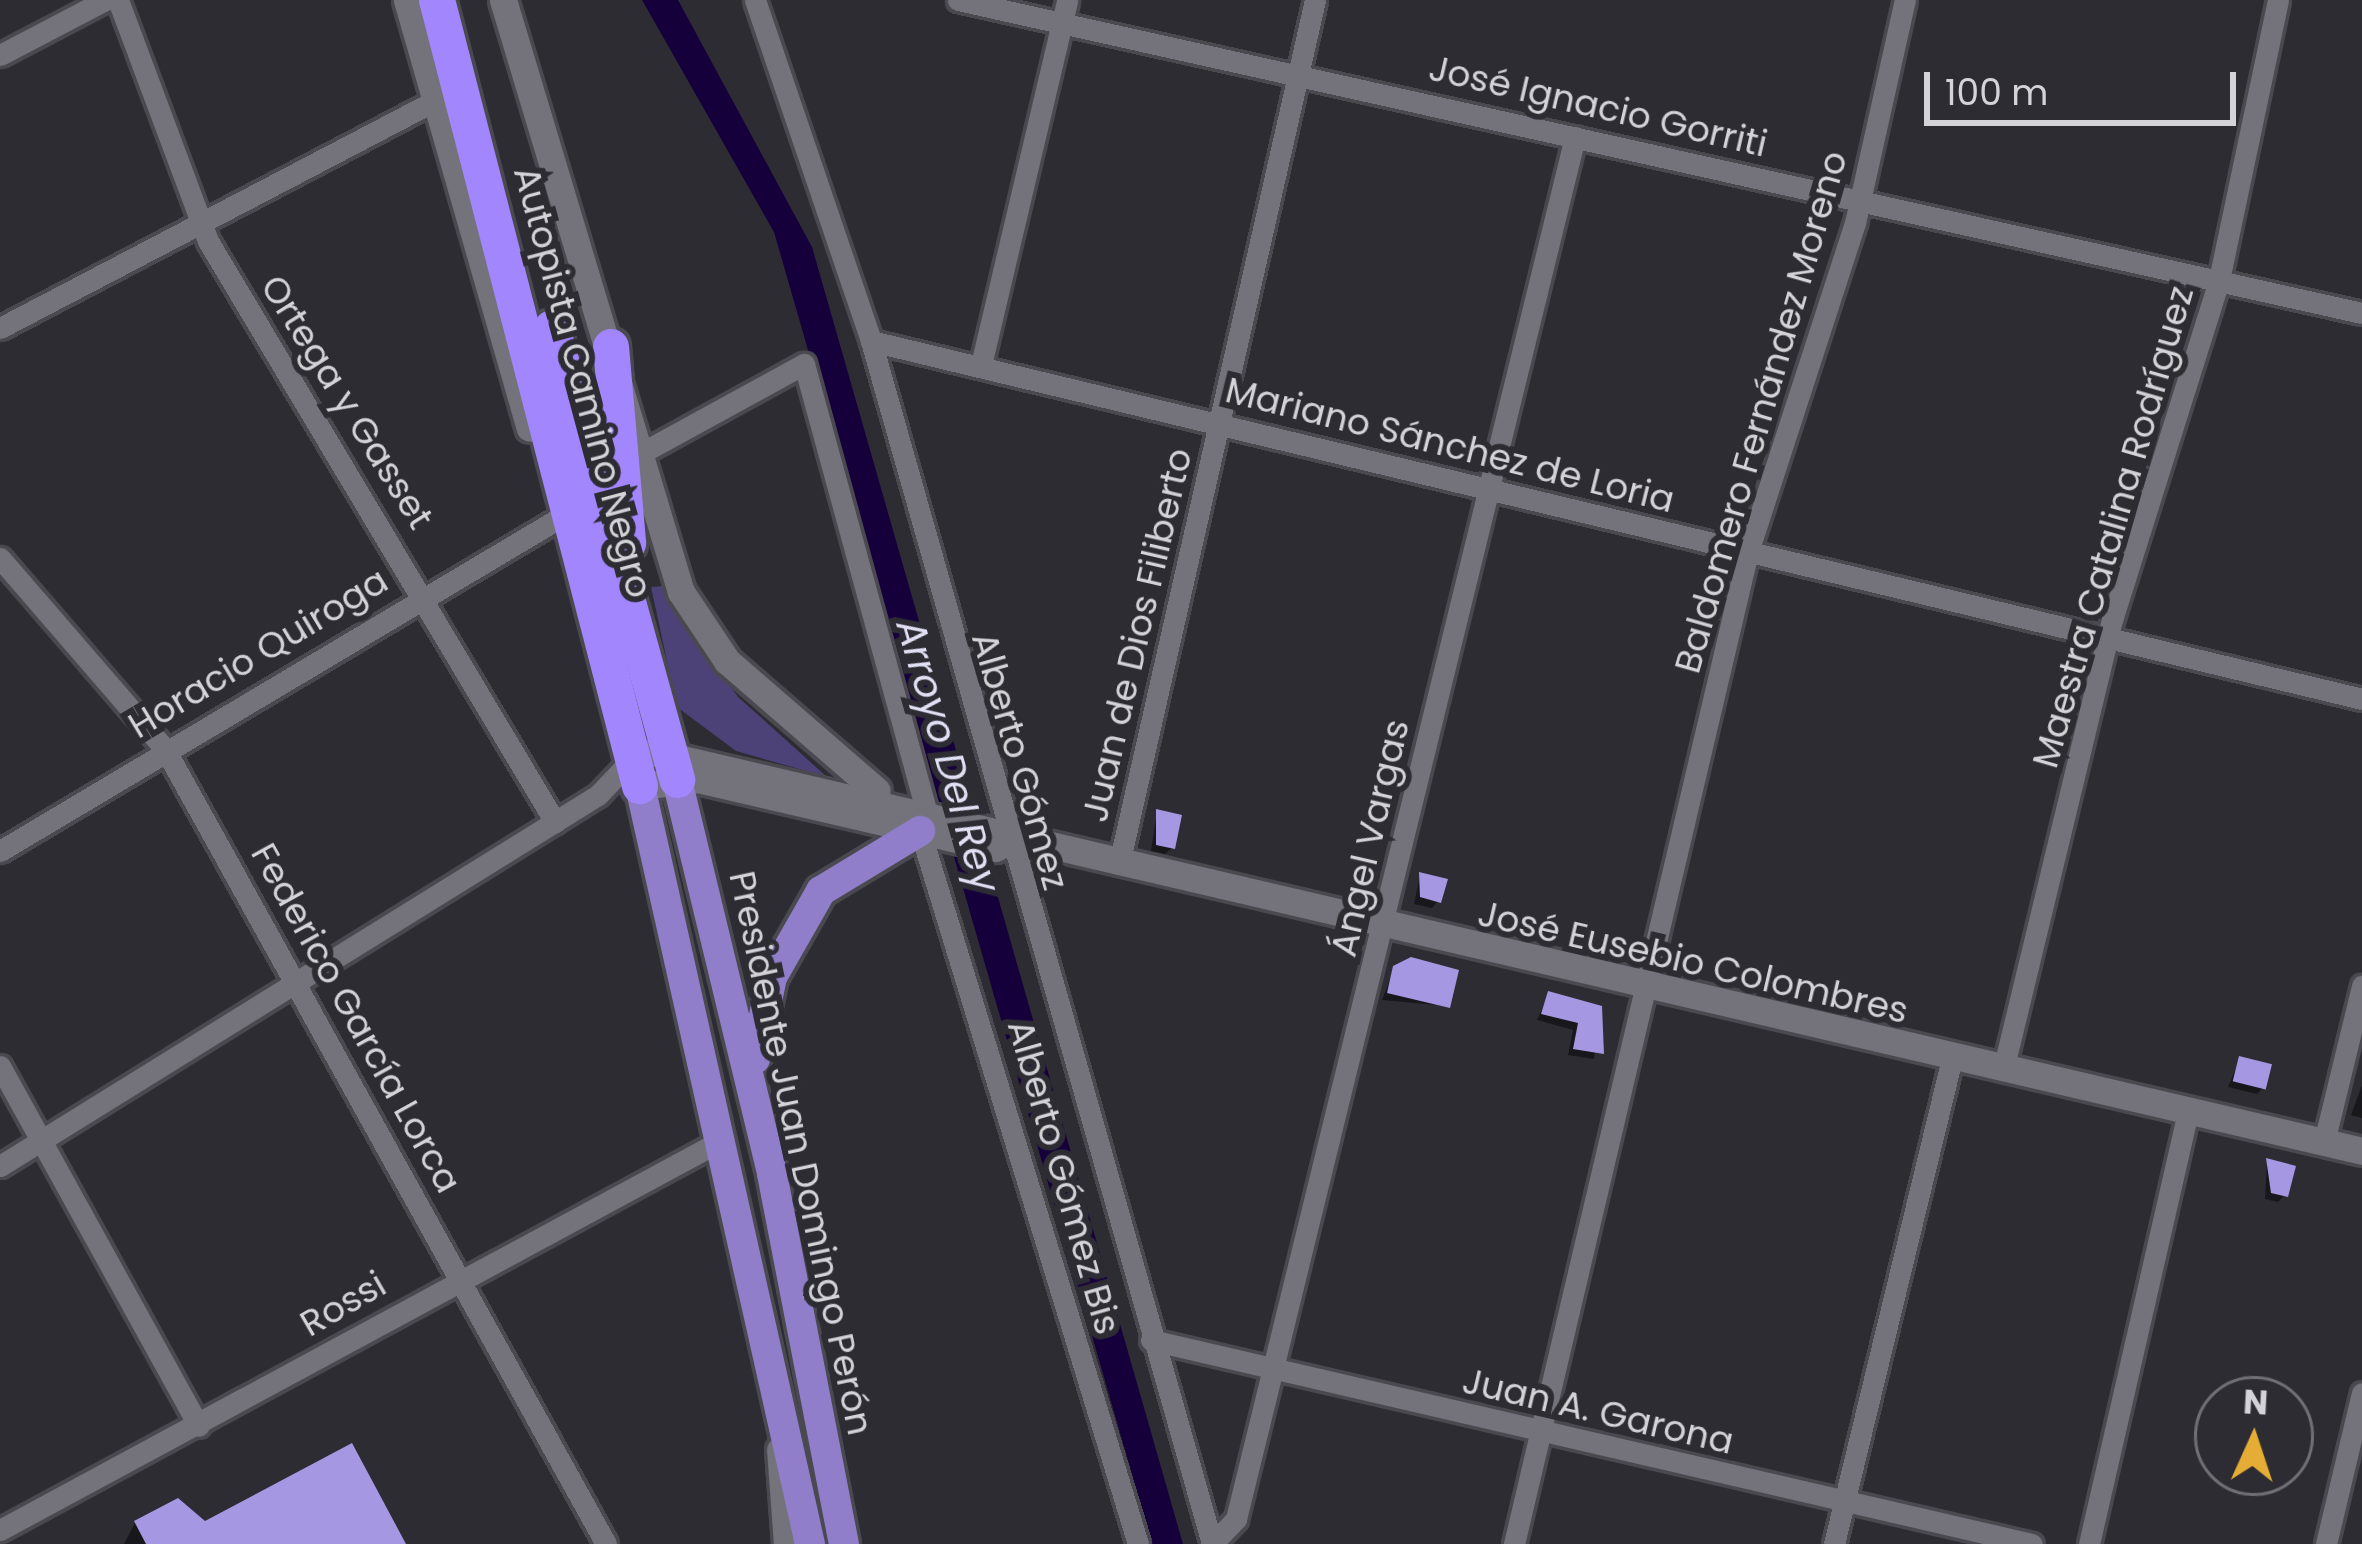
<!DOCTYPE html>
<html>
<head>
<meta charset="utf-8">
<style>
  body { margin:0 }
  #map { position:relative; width:2362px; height:1544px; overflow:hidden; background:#2d2c33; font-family:Poppins,sans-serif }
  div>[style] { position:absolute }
  .green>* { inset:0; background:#4d4277 }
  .water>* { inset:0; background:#16003c }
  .shadow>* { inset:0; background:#0007 }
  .building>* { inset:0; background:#a697e3; transform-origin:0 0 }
  .roads { filter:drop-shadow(3px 0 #4a4950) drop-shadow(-3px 0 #4a4950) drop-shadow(0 3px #4a4950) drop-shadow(0 -3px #4a4950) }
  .minor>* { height:21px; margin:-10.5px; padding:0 10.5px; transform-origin:10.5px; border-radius:10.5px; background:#74737b }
  .tertiary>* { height:27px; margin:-13.5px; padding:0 13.5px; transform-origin:13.5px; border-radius:13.5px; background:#74737b }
  .primary>* { height:30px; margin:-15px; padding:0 15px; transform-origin:15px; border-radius:15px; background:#907eca }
  .motorway>* { height:36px; margin:-18px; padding:0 18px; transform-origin:18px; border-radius:18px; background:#a286fe }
  span { translate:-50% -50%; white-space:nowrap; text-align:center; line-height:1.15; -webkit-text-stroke:12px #2d2c33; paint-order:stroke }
  .street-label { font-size:36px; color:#d4d3d8 }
  .water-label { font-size:39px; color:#e2e0f4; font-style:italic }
  .north { position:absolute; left:2194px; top:1376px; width:120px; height:120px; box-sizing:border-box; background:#2d2c33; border:3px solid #706f75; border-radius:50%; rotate:3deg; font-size:33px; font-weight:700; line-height:48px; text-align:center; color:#d4d3d8 }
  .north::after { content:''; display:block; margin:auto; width:42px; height:54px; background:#e5ad35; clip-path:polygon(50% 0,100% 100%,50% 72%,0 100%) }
  .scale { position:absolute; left:1924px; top:72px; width:312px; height:54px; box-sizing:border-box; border:6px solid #d4d3d8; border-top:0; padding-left:15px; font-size:36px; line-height:42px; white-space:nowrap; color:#d4d3d8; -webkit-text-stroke:9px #2d2c33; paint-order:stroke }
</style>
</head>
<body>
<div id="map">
  <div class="green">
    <div style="clip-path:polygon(663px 586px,738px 697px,827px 777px,736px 751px,677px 707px,651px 587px)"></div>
  </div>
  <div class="water">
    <div style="clip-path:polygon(642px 0,678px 0,812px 247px,1183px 1544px,1152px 1544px,774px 232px)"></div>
  </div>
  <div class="shadow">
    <div style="clip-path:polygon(1157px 812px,1172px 848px,1165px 854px,1151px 851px)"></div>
    <div style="clip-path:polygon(1420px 875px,1438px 901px,1432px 908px,1414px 904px)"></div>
    <div style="clip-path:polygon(1394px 969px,1448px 1006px,1382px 1000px)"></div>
    <div style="clip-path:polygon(1549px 994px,1600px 1008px,1594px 1059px,1568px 1055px,1573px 1030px,1537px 1020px)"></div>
    <div style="clip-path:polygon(2240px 1059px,2263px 1088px,2257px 1094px,2228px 1087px)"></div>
    <div style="clip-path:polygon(2362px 1085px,2362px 1118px,2351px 1115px)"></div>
    <div style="clip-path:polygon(2267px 1162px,2285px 1195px,2278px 1202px,2265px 1199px)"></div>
    <div style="clip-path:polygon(135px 1523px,204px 1525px,403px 1544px,124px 1544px)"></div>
  </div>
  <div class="building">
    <div style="clip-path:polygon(1156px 809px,1182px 815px,1175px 849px,1156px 845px)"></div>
    <div style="clip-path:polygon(1419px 872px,1448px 879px,1441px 903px,1420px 897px)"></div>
    <div style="clip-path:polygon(1411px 957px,1459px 970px,1450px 1008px,1387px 993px,1393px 966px)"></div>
    <div style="clip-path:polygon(1548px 991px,1602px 1006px,1604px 1054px,1573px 1049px,1578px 1023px,1541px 1014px)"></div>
    <div style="left:2239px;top:1056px;width:34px;height:26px;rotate:14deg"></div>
    <div style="clip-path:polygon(2266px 1158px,2296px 1166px,2288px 1197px,2271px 1193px)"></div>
    <div style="clip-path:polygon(352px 1443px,406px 1544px,146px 1544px,134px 1521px,178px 1498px,205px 1521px)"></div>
  </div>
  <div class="roads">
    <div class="minor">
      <div style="left:118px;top:0;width:257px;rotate:69.5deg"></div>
      <div style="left:208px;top:241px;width:677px;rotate:59.15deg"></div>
      <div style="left:755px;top:0;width:360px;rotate:71.2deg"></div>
      <div style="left:871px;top:341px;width:1250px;rotate:74.17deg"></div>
      <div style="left:958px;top:0;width:1438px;rotate:12.57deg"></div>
      <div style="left:0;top:55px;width:119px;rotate:-27.6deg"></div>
      <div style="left:0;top:328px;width:493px;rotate:-27.6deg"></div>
      <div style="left:871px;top:341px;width:1533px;rotate:13.5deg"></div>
      <div style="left:981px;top:365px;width:375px;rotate:-76.7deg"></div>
      <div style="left:645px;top:451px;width:181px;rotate:-28.7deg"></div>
      <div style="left:804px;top:364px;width:462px;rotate:74.7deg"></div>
      <div style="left:0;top:558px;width:252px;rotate:49.2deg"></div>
      <div style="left:165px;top:749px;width:909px;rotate:60.98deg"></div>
      <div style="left:920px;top:831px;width:746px;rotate:73deg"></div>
      <div style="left:0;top:851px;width:647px;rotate:-30.77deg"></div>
      <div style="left:1119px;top:864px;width:886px;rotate:-77.22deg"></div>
      <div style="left:0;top:1066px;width:411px;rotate:61.1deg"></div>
      <div style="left:2003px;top:1070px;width:463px;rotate:-76.4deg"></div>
      <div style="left:2112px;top:620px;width:356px;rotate:-72.5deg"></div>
      <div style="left:2219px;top:280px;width:286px;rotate:-78.1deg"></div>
      <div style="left:2324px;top:1142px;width:161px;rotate:-76.3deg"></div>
      <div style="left:0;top:1166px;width:704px;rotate:-31.82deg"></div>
      <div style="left:598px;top:795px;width:52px;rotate:-46.5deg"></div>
      <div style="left:1151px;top:1340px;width:904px;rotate:13.04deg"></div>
      <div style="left:777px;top:1449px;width:95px;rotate:85.8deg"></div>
      <div style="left:0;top:1530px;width:821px;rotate:-28.38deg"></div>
      <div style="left:1212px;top:1544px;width:35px;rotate:-46deg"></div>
      <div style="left:1236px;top:1519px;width:1423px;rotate:-76.22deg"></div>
      <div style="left:1514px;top:1544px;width:1019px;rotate:-76.73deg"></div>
      <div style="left:1748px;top:552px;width:346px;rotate:-72deg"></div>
      <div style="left:1855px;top:223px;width:229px;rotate:-77.4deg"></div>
      <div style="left:1834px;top:1544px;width:500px;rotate:-76.35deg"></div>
      <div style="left:2089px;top:1544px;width:443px;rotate:-77.1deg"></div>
      <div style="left:2326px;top:1544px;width:155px;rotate:-76.6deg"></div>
    </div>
    <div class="tertiary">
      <div style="left:407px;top:0;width:445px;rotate:74deg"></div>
      <div style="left:503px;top:0;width:618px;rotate:73.27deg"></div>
      <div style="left:681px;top:592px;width:83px;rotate:56.3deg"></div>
      <div style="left:727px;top:661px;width:198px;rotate:40.9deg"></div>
      <div style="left:652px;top:752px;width:1756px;rotate:13.13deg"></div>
      <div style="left:640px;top:786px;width:58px;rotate:-6.9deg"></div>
      <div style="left:698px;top:779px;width:305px;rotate:13.1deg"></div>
      <div style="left:995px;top:848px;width:15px;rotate:-28deg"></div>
    </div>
    <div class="primary">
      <div style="left:677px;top:780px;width:405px;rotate:76.4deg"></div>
      <div style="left:772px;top:1174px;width:377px;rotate:79deg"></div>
      <div style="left:640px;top:786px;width:777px;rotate:77.36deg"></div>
      <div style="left:755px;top:1059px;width:84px;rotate:-78.3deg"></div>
      <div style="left:772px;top:977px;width:99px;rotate:-60.3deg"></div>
      <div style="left:821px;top:891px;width:116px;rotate:-31.2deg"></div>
    </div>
    <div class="motorway">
      <div style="left:437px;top:0;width:812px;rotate:75.52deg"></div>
      <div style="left:552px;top:328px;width:469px;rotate:74.5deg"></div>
      <div style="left:611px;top:347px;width:197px;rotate:85deg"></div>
    </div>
  </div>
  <div class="street-label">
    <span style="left:1598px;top:106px;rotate:13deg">José Ignacio Gorriti</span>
    <span style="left:583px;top:382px;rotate:75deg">Autopista Camino Negro</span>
    <span style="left:347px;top:402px;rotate:58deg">Ortega y Gasset</span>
    <span style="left:1761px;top:412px;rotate:-74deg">Baldomero Fernández Moreno</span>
    <span style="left:1450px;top:445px;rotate:14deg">Mariano Sánchez de Loria</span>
    <span style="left:2113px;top:527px;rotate:-74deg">Maestra Catalina Rodríguez</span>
    <span style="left:1137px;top:635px;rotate:-77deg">Juan de Dios Filiberto</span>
    <span style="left:258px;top:653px;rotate:-31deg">Horacio Quiroga</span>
    <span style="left:1020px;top:761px;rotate:74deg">Alberto Gómez</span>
    <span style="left:1370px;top:838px;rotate:-77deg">Ángel Vargas</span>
    <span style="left:1693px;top:962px;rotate:13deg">José Eusebio Colombres</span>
    <span style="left:356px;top:1018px;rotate:61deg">Federico García Lorca</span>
    <span style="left:801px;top:1153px;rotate:78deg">Presidente Juan Domingo Perón</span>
    <span style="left:1064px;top:1177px;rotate:74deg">Alberto Gómez Bis</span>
    <span style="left:343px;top:1304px;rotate:-30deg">Rossi</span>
    <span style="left:1598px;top:1411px;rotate:13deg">Juan A. Garona</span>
  </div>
  <div class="water-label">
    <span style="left:947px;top:756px;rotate:74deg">Arroyo Del Rey</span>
  </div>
  <div class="north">N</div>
  <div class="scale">100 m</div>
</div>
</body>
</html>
